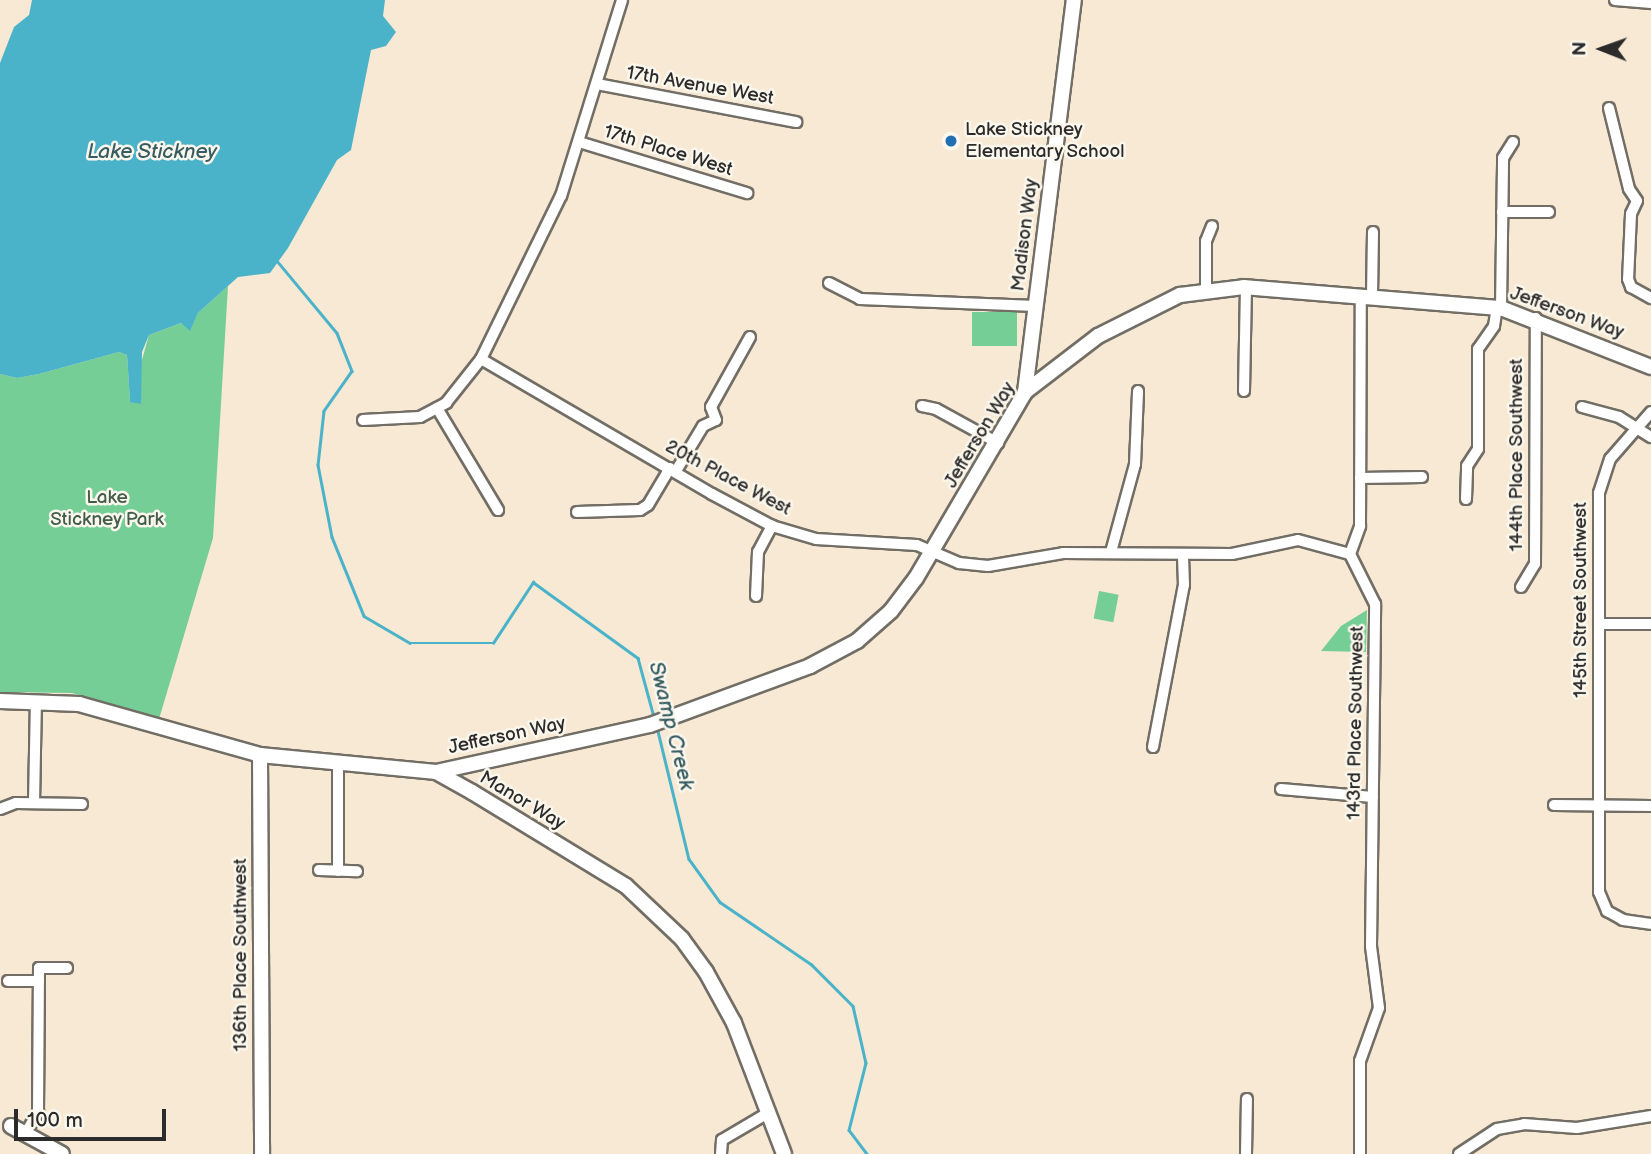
<!DOCTYPE html>
<html>
<head>
<meta charset="utf-8">
<style>
  body { margin:0 }
  #map { position:relative; width:1651px; height:1154px; overflow:hidden; background:#f7e9d3; font-family:"Balsamiq Sans",sans-serif }
  div>[style] { position:absolute }
  .green>* { inset:0; background:#75ce95; transform-origin:0 0 }
  .water>* { inset:0; background:#4bb3c9 }
  .stream>* { height:2.5px; margin:-1.25px; padding:0 1.25px; transform-origin:1.25px; border-radius:1.25px; background:#4bb3c9 }
  .roads { filter:drop-shadow(2px 0 #726e66) drop-shadow(-2px 0 #726e66) drop-shadow(0 2px #726e66) drop-shadow(0 -2px #726e66) }
  .minor>* { height:10px; margin:-5px; padding:0 5px; transform-origin:5px; border-radius:5px; background:#fff }
  .tertiary>* { height:14px; margin:-7px; padding:0 7px; transform-origin:7px; border-radius:7px; background:#fff }
  .dots>* { width:19px; height:19px; translate:-50% -50%; box-sizing:border-box; border:4px solid #fbf7ec; border-radius:50% }
  span { translate:-50% -50%; white-space:nowrap; text-align:center; line-height:1.15; -webkit-text-stroke:5px #fbf7ec; paint-order:stroke }
  .street-label { font-size:19px; color:#2b2b2b }
  .poi-label { font-size:19px; color:#2b2b2b }
  .left { translate:0 -50%; text-align:left }
  .park-label { font-size:19px; color:#415c4b }
  .water-label { font-size:21px; color:#365b62; font-style:italic }
  .north { position:absolute; left:1567px; top:14px; width:70px; height:70px; -webkit-text-stroke:5px #fbf7ec; paint-order:stroke; rotate:271deg; font-size:19px; font-weight:700; line-height:28px; text-align:center; color:#2b2b2b }
  .north::after { content:''; display:block; margin:auto; width:24px; height:32px; background:#2b2b2b; clip-path:polygon(50% 0,100% 100%,50% 72%,0 100%) }
  .scale { position:absolute; left:14px; top:1109px; width:152px; height:32px; box-sizing:border-box; border:4px solid #2b2b2b; border-top:0; padding-left:9px; font-size:21px; line-height:24px; white-space:nowrap; color:#2b2b2b; -webkit-text-stroke:5px #fbf7ec; paint-order:stroke }
</style>
</head>
<body>
<div id="map">
  <div class="green">
    <div style="clip-path:polygon(228px 286px,213px 538px,159px 719px,72px 693px,0 692px,0 374px,17px 378px,39px 374px,119px 352px,127px 355px,130px 402px,149px 335px,181px 323px,190px 330px,198px 313px)"></div>
    <div style="left:972px;top:312px;width:45px;height:34px"></div>
    <div style="left:1099px;top:591px;width:20px;height:28px;rotate:11deg"></div>
    <div style="clip-path:polygon(1367px 610px,1366px 652px,1321px 651px,1341px 626px)"></div>
  </div>
  <div class="water">
    <div style="clip-path:polygon(32px 0,385px 0,383px 16px,396px 32px,386px 46px,371px 50px,351px 150px,337px 160px,288px 248px,270px 273px,238px 277px,198px 313px,190px 331px,181px 323px,149px 335px,142px 352px,141px 404px,130px 402px,127px 355px,119px 352px,39px 374px,17px 378px,0 374px,0 63px,14px 27px,29px 15px)"></div>
  </div>
  <div class="stream">
    <div style="left:278px;top:262px;width:92px;rotate:50.3deg"></div>
    <div style="left:337px;top:333px;width:41px;rotate:68.5deg"></div>
    <div style="left:352px;top:371px;width:49px;rotate:125deg"></div>
    <div style="left:324px;top:411px;width:54px;rotate:96.3deg"></div>
    <div style="left:318px;top:465px;width:73px;rotate:79deg"></div>
    <div style="left:332px;top:537px;width:85px;rotate:67.9deg"></div>
    <div style="left:364px;top:616px;width:53px;rotate:30.4deg"></div>
    <div style="left:410px;top:643px;width:83px"></div>
    <div style="left:493px;top:643px;width:73px;rotate:-56.7deg"></div>
    <div style="left:533px;top:582px;width:130px;rotate:35.9deg"></div>
    <div style="left:638px;top:658px;width:61px;rotate:74.8deg"></div>
    <div style="left:657px;top:727px;width:136px;rotate:76.4deg"></div>
    <div style="left:689px;top:859px;width:53px;rotate:54.2deg"></div>
    <div style="left:720px;top:902px;width:110px;rotate:34.3deg"></div>
    <div style="left:811px;top:964px;width:59px;rotate:45deg"></div>
    <div style="left:853px;top:1006px;width:58px;rotate:77.2deg"></div>
    <div style="left:866px;top:1063px;width:69px;rotate:104.2deg"></div>
    <div style="left:849px;top:1130px;width:30px;rotate:53deg"></div>
  </div>
  <div class="roads">
    <div class="minor">
      <div style="left:1615px;top:0;width:36px;rotate:5deg"></div>
      <div style="left:597px;top:84px;width:203px;rotate:10.8deg"></div>
      <div style="left:1609px;top:108px;width:83px;rotate:76.1deg"></div>
      <div style="left:1629px;top:189px;width:14px;rotate:56deg"></div>
      <div style="left:1637px;top:201px;width:14px;rotate:115deg"></div>
      <div style="left:1631px;top:214px;width:65px;rotate:92.6deg"></div>
      <div style="left:1628px;top:279px;width:9px;rotate:69deg"></div>
      <div style="left:1631px;top:287px;width:23px;rotate:29deg"></div>
      <div style="left:579px;top:142px;width:176px;rotate:16.9deg"></div>
      <div style="left:1502px;top:212px;width:47px"></div>
      <div style="left:829px;top:283px;width:35px;rotate:27deg"></div>
      <div style="left:860px;top:299px;width:176px;rotate:2.3deg"></div>
      <div style="left:1206px;top:289px;width:48px;rotate:-90deg"></div>
      <div style="left:1206px;top:241px;width:16px;rotate:-68deg"></div>
      <div style="left:1372px;top:296px;width:64px;rotate:-89.1deg"></div>
      <div style="left:1501px;top:308px;width:150px;rotate:-89.2deg"></div>
      <div style="left:1503px;top:158px;width:19px;rotate:-58deg"></div>
      <div style="left:481px;top:359px;width:268px;rotate:30.3deg"></div>
      <div style="left:712px;top:494px;width:68px;rotate:28.1deg"></div>
      <div style="left:772px;top:526px;width:46px;rotate:16.5deg"></div>
      <div style="left:816px;top:539px;width:101px;rotate:3.4deg"></div>
      <div style="left:917px;top:545px;width:46px;rotate:23.2deg"></div>
      <div style="left:959px;top:563px;width:29px;rotate:6deg"></div>
      <div style="left:988px;top:566px;width:76px;rotate:-9.8deg"></div>
      <div style="left:1063px;top:553px;width:169px;rotate:0.3deg"></div>
      <div style="left:1232px;top:554px;width:67px;rotate:-12deg"></div>
      <div style="left:1298px;top:540px;width:54px;rotate:15.1deg"></div>
      <div style="left:1244px;top:391px;width:103px;rotate:-88.9deg"></div>
      <div style="left:922px;top:406px;width:14px;rotate:12deg"></div>
      <div style="left:936px;top:409px;width:71px;rotate:28.7deg"></div>
      <div style="left:1582px;top:407px;width:38px;rotate:15deg"></div>
      <div style="left:1619px;top:417px;width:38px;rotate:32deg"></div>
      <div style="left:437px;top:408px;width:119px;rotate:59.1deg"></div>
      <div style="left:1651px;top:412px;width:62px;rotate:131.1deg"></div>
      <div style="left:1610px;top:459px;width:36px;rotate:108deg"></div>
      <div style="left:1599px;top:493px;width:399px;rotate:90deg"></div>
      <div style="left:1599px;top:892px;width:21px;rotate:67deg"></div>
      <div style="left:1607px;top:911px;width:18px;rotate:29deg"></div>
      <div style="left:1623px;top:920px;width:28px;rotate:8deg"></div>
      <div style="left:363px;top:420px;width:57px;rotate:-3deg"></div>
      <div style="left:420px;top:417px;width:30px;rotate:-28deg"></div>
      <div style="left:446px;top:403px;width:56px;rotate:-51.5deg"></div>
      <div style="left:481px;top:359px;width:182px;rotate:-63.9deg"></div>
      <div style="left:561px;top:196px;width:205px;rotate:-72.7deg"></div>
      <div style="left:676px;top:471px;width:52px;rotate:-59deg"></div>
      <div style="left:703px;top:426px;width:14px;rotate:-25deg"></div>
      <div style="left:716px;top:420px;width:14px;rotate:-111deg"></div>
      <div style="left:711px;top:407px;width:80px;rotate:-60.9deg"></div>
      <div style="left:1360px;top:478px;width:62px;rotate:-0.9deg"></div>
      <div style="left:1466px;top:499px;width:33px;rotate:-88deg"></div>
      <div style="left:1467px;top:466px;width:20px;rotate:-57deg"></div>
      <div style="left:1478px;top:449px;width:100px;rotate:-90deg"></div>
      <div style="left:1478px;top:349px;width:28px;rotate:-55deg"></div>
      <div style="left:1494px;top:326px;width:19px;rotate:-81deg"></div>
      <div style="left:577px;top:512px;width:63px;rotate:-1.8deg"></div>
      <div style="left:640px;top:510px;width:9px;rotate:-32deg"></div>
      <div style="left:648px;top:505px;width:43px;rotate:-59.3deg"></div>
      <div style="left:1111px;top:552px;width:91px;rotate:-74.7deg"></div>
      <div style="left:1135px;top:464px;width:73px;rotate:-87.6deg"></div>
      <div style="left:1521px;top:587px;width:27px;rotate:-59deg"></div>
      <div style="left:1535px;top:564px;width:246px;rotate:-89.8deg"></div>
      <div style="left:756px;top:596px;width:44px;rotate:-87.4deg"></div>
      <div style="left:758px;top:552px;width:30px;rotate:-62deg"></div>
      <div style="left:1599px;top:624px;width:52px"></div>
      <div style="left:1153px;top:747px;width:165px;rotate:-79.2deg"></div>
      <div style="left:1184px;top:585px;width:31px;rotate:-92deg"></div>
      <div style="left:1281px;top:789px;width:92px;rotate:5deg"></div>
      <div style="left:34px;top:803px;width:102px;rotate:-88.9deg"></div>
      <div style="left:1554px;top:805px;width:97px;rotate:0.6deg"></div>
      <div style="left:0;top:809px;width:17px;rotate:-21deg"></div>
      <div style="left:16px;top:803px;width:66px;rotate:0.9deg"></div>
      <div style="left:319px;top:870px;width:38px;rotate:2deg"></div>
      <div style="left:338px;top:871px;width:107px;rotate:-90deg"></div>
      <div style="left:8px;top:981px;width:31px"></div>
      <div style="left:25px;top:1134px;width:26px;rotate:-59deg"></div>
      <div style="left:38px;top:1112px;width:144px;rotate:-89.6deg"></div>
      <div style="left:39px;top:968px;width:28px"></div>
      <div style="left:721px;top:1154px;width:14px;rotate:-86deg"></div>
      <div style="left:722px;top:1140px;width:53px;rotate:-30.4deg"></div>
      <div style="left:1246px;top:1154px;width:55px;rotate:-89deg"></div>
      <div style="left:1360px;top:1154px;width:93px;rotate:-90deg"></div>
      <div style="left:1360px;top:1061px;width:56px;rotate:-70.3deg"></div>
      <div style="left:1379px;top:1008px;width:63px;rotate:-97.4deg"></div>
      <div style="left:1371px;top:946px;width:342px;rotate:-89.3deg"></div>
      <div style="left:1375px;top:604px;width:56px;rotate:-116.6deg"></div>
      <div style="left:1350px;top:554px;width:30px;rotate:-70deg"></div>
      <div style="left:1360px;top:526px;width:231px;rotate:-89.8deg"></div>
      <div style="left:1459px;top:1154px;width:45px;rotate:-33.3deg"></div>
      <div style="left:1497px;top:1129px;width:27px;rotate:-10deg"></div>
      <div style="left:1524px;top:1124px;width:53px;rotate:4.3deg"></div>
      <div style="left:1577px;top:1128px;width:75px;rotate:-9.2deg"></div>
    </div>
    <div class="tertiary">
      <div style="left:1025px;top:392px;width:395px;rotate:-82.9deg"></div>
      <div style="left:0;top:701px;width:79px;rotate:2.2deg"></div>
      <div style="left:79px;top:704px;width:188px;rotate:15.7deg"></div>
      <div style="left:260px;top:755px;width:177px;rotate:5.5deg"></div>
      <div style="left:436px;top:772px;width:41px;rotate:29.1deg"></div>
      <div style="left:472px;top:792px;width:180px;rotate:31.4deg"></div>
      <div style="left:626px;top:886px;width:77px;rotate:43.4deg"></div>
      <div style="left:682px;top:939px;width:41px;rotate:54deg"></div>
      <div style="left:706px;top:972px;width:58px;rotate:61.2deg"></div>
      <div style="left:734px;top:1023px;width:140px;rotate:69.1deg"></div>
      <div style="left:260px;top:755px;width:399px;rotate:89.7deg"></div>
      <div style="left:436px;top:772px;width:219px;rotate:-12.4deg"></div>
      <div style="left:650px;top:725px;width:171px;rotate:-20.2deg"></div>
      <div style="left:810px;top:666px;width:53px;rotate:-28deg"></div>
      <div style="left:857px;top:641px;width:45px;rotate:-41.4deg"></div>
      <div style="left:891px;top:611px;width:41px;rotate:-52.9deg"></div>
      <div style="left:916px;top:578px;width:216px;rotate:-59.6deg"></div>
      <div style="left:1025px;top:392px;width:92px;rotate:-37.5deg"></div>
      <div style="left:1098px;top:336px;width:92px;rotate:-26.6deg"></div>
      <div style="left:1180px;top:295px;width:64px;rotate:-7.1deg"></div>
      <div style="left:1244px;top:287px;width:258px;rotate:4.7deg"></div>
      <div style="left:1501px;top:308px;width:161px;rotate:21.5deg"></div>
      <div style="left:11px;top:1126px;width:58px;rotate:28.8deg"></div>
    </div>
  </div>
  <div class="dots">
    <div style="left:951px;top:141px;background:#1f6fb2"></div>
  </div>
  <div class="street-label">
    <span style="left:700px;top:86px;rotate:10deg">17th Avenue West</span>
    <span style="left:668px;top:151px;rotate:17deg">17th Place West</span>
    <span style="left:1025px;top:235px;rotate:-83deg">Madison Way</span>
    <span style="left:1567px;top:313px;rotate:20deg">Jefferson Way</span>
    <span style="left:980px;top:435px;rotate:-59deg">Jefferson Way</span>
    <span style="left:1517px;top:455px;rotate:-90deg">144th Place Southwest</span>
    <span style="left:728px;top:478px;rotate:28deg">20th Place West</span>
    <span style="left:1581px;top:600px;rotate:-90deg">145th Street Southwest</span>
    <span style="left:1356px;top:723px;rotate:-89deg">143rd Place Southwest</span>
    <span style="left:507px;top:736px;rotate:-12deg">Jefferson Way</span>
    <span style="left:522px;top:801px;rotate:31deg">Manor Way</span>
    <span style="left:241px;top:955px;rotate:-90deg">136th Place Southwest</span>
  </div>
  <div class="poi-label">
    <span class="left" style="left:965px;top:141px">Lake Stickney<br>Elementary School</span>
  </div>
  <div class="park-label">
    <span style="left:107px;top:509px">Lake<br>Stickney Park</span>
  </div>
  <div class="water-label">
    <span style="left:152px;top:152px">Lake Stickney</span>
    <span style="left:671px;top:726px;rotate:76deg">Swamp Creek</span>
  </div>
  <div class="north">N</div>
  <div class="scale">100 m</div>
</div>
</body>
</html>
